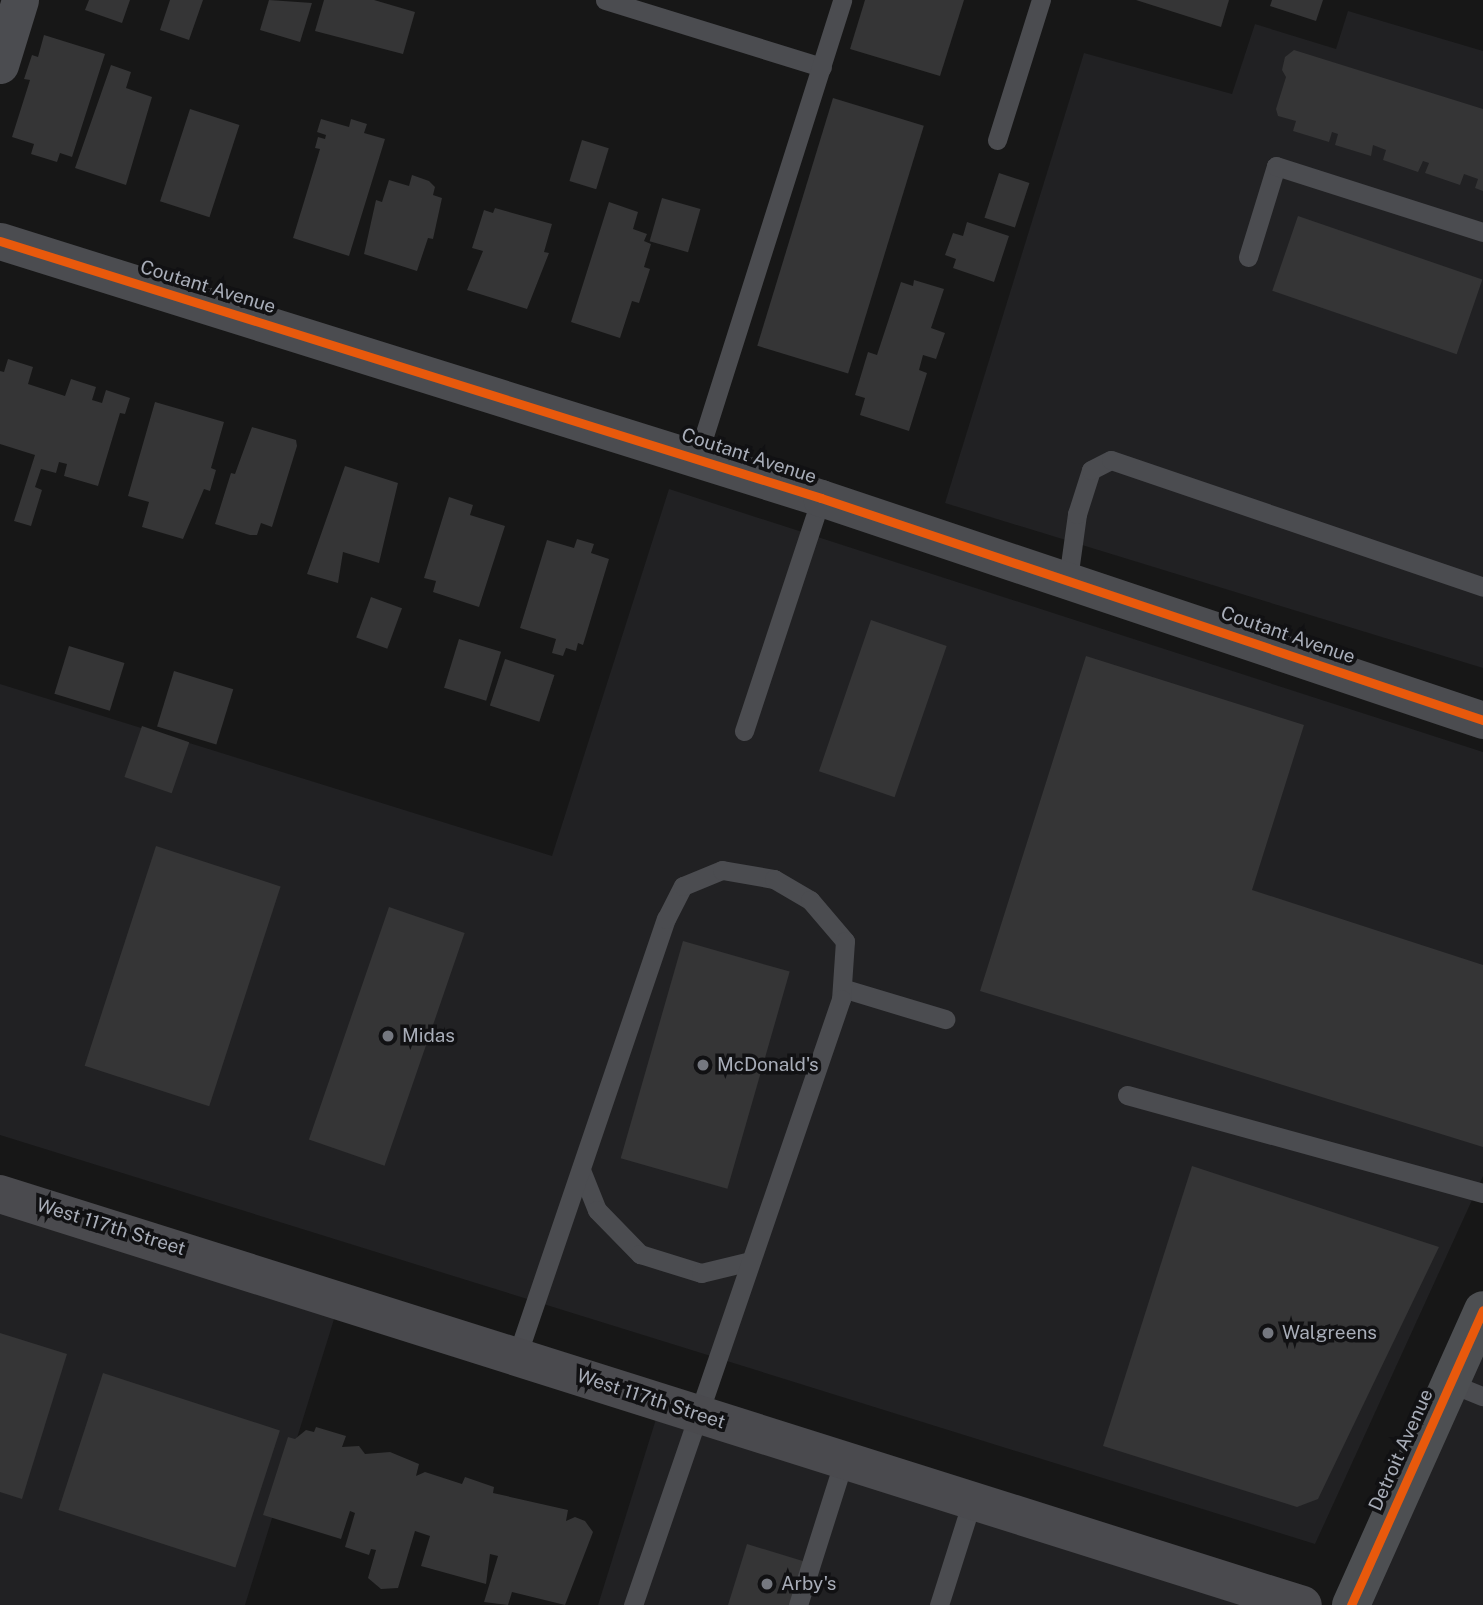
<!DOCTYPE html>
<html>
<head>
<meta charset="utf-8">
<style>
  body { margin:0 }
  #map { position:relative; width:1483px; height:1605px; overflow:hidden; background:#171717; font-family:"Public Sans",sans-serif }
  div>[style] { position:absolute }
  .built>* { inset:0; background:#212123 }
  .building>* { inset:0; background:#353536; transform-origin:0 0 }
  .lane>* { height:19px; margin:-9.5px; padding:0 9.5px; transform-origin:9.5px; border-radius:9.5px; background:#4b4c50 }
  .street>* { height:37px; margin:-18.5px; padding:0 18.5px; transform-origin:18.5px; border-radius:18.5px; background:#4b4c50 }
  .secondary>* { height:38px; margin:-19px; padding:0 19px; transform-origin:19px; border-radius:19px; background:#4a4a4e }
  .primary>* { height:38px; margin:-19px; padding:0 19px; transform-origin:19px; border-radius:19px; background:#4d4f52 }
  .cycleway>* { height:9px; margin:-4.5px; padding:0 4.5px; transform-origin:4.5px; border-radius:4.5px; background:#e8590c }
  .dots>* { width:19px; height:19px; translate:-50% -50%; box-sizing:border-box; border:4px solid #111113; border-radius:50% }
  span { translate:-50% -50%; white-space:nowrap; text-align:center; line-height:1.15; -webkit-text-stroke:7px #111113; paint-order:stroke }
  .street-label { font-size:19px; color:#a8adb8 }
  .poi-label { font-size:19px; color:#a8adb8 }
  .left { translate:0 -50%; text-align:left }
</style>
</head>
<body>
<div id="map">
  <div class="built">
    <div style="clip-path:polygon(1348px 11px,1483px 51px,1483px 668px,945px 503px,1084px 53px,1232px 94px,1255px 24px,1336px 49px)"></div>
    <div style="clip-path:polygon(669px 489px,1483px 752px,1483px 1176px,1315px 1544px,0 1135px,0 684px,552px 856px)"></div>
    <div style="clip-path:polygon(0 1194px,340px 1300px,245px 1605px,0 1605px)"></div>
    <div style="clip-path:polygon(1483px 1310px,1483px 1605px,1351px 1605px)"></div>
    <div style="clip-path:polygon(661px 1403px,1303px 1605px,598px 1605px)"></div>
  </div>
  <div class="building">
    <div style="clip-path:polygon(89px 0,130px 0,122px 23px,85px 10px)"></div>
    <div style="clip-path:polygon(170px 0,203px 0,189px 40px,160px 30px)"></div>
    <div style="clip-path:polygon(269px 0,312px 3px,300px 42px,260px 30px)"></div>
    <div style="clip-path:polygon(324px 0,374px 0,415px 12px,403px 54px,315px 31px)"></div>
    <div style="clip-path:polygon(865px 0,964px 0,940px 76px,850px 49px)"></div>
    <div style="clip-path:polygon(1136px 0,1229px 0,1221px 27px)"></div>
    <div style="clip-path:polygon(1272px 0,1323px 0,1316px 21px,1270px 6px)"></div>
    <div style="clip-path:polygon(44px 35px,105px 54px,72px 157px,60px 153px,57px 162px,31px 154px,34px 144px,12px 137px,30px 80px,24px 79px,32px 55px,38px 57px)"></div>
    <div style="clip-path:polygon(1294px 50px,1483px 109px,1483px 191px,1475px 188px,1478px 179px,1464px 174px,1460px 185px,1425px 173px,1429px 163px,1423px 161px,1418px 172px,1383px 160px,1386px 150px,1373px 145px,1371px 156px,1335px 145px,1338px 134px,1332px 132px,1329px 142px,1293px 131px,1296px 121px,1278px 116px,1276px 109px,1286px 77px,1282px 70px,1285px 57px)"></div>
    <div style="clip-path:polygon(111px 65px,131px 72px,126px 88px,152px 97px,126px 185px,75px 168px)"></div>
    <div style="left:833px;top:98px;width:95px;height:259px;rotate:17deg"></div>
    <div style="left:190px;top:109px;width:52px;height:97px;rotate:18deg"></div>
    <div style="clip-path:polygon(321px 119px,349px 127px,351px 119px,367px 124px,364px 133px,385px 139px,349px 256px,293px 238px,320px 149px,315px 148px,318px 137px,325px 139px,326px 135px,317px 132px)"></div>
    <div style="left:582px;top:140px;width:28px;height:43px;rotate:17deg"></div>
    <div style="left:999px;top:173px;width:32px;height:47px;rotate:18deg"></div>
    <div style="clip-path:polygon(412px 175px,429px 181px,435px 187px,433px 195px,442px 198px,433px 239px,428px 238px,417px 271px,364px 254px,376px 200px,382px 202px,389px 180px,409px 186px)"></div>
    <div style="left:662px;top:198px;width:40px;height:45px;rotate:16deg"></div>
    <div style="clip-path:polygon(609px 202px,638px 212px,633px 229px,647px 234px,644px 241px,651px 244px,644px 267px,650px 269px,639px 303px,632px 301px,620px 338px,571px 322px)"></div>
    <div style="clip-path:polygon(495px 208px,552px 224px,544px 252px,549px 253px,527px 309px,467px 290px,483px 251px,472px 248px,484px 210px,493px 213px)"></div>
    <div style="left:1298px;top:216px;width:195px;height:79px;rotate:19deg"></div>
    <div style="clip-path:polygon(967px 222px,1009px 236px,994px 282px,953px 268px,956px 259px,945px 255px,953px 233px,963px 236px)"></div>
    <div style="clip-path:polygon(914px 280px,944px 289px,931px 328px,945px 333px,936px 359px,923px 355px,919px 370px,927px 373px,909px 431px,860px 415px,865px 398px,855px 395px,868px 352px,877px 355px,901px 282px,913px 286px)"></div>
    <div style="clip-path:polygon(8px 359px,33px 367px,28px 384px,65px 396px,71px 379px,96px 387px,92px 400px,102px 403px,106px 390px,130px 398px,125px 414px,120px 413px,98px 486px,64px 476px,67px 464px,59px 462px,56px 473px,41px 469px,35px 487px,42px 490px,31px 526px,14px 521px,35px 455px,0 444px,0 371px,4px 372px)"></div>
    <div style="clip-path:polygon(155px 402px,224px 422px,211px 468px,216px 470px,210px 491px,204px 489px,183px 539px,142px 527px,149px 502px,128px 496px)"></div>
    <div style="clip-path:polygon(252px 427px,296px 440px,297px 446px,272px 527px,261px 523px,257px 535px,250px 535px,215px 524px,231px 473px,235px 474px)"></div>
    <div style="clip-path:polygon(345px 466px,398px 483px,379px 563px,343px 552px,338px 583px,307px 574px)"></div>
    <div style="clip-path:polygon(449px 497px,473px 505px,470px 515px,505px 526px,479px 607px,433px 592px,436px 581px,424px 578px)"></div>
    <div style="clip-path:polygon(577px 539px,594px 544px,591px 553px,609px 559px,583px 645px,578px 643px,576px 651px,566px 648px,563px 656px,552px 653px,556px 639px,520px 628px,547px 540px,574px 548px)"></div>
    <div style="left:371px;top:597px;width:33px;height:43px;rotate:20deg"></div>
    <div style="left:871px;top:620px;width:80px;height:160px;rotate:19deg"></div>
    <div style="left:459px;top:639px;width:44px;height:51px;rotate:17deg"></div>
    <div style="left:69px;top:646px;width:58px;height:50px;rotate:17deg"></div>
    <div style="clip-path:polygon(1086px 656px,1304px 725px,1252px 890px,1483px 965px,1483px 1147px,980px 991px)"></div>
    <div style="left:505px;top:659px;width:52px;height:49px;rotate:18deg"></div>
    <div style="left:174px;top:671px;width:62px;height:58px;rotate:17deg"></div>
    <div style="left:142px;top:726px;width:50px;height:54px;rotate:19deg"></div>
    <div style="left:156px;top:846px;width:131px;height:231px;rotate:18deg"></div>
    <div style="left:389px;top:907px;width:80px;height:246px;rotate:19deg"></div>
    <div style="left:683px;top:941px;width:111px;height:226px;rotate:16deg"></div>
    <div style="clip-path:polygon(1192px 1166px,1439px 1247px,1318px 1499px,1297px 1507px,1103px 1446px)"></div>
    <div style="clip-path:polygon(0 1333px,67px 1354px,22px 1499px,0 1492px)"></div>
    <div style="left:103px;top:1373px;width:186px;height:144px;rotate:18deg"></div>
    <div style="clip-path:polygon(316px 1427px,346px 1436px,342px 1447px,359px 1446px,365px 1454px,390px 1452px,419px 1464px,416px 1476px,425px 1472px,462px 1484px,465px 1477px,494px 1487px,493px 1493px,568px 1510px,566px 1521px,575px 1517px,585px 1521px,593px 1532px,565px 1605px,512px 1592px,508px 1605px,484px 1602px,498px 1556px,490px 1554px,486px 1584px,421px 1566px,430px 1536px,415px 1531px,398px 1588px,381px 1589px,368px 1578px,376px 1550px,371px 1549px,369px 1555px,345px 1547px,355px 1513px,350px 1511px,341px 1539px,263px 1515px,288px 1437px,295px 1439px,306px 1430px,314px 1432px)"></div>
    <div style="clip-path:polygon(747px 1544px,806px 1562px,793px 1605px,728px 1605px)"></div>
  </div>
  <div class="lane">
    <div style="left:605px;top:0;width:227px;rotate:17.2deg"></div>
    <div style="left:997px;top:140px;width:147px;rotate:-72.6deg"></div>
    <div style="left:1248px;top:257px;width:95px;rotate:-72.9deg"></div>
    <div style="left:1276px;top:166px;width:217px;rotate:17.7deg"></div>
    <div style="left:697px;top:458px;width:480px;rotate:-72.4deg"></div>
    <div style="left:1068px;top:579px;width:66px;rotate:-82.1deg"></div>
    <div style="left:1077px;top:514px;width:46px;rotate:-72.3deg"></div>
    <div style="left:1091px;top:470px;width:22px;rotate:-27deg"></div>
    <div style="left:1111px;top:460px;width:393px;rotate:18.8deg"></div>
    <div style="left:744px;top:731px;width:245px;rotate:-71.7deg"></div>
    <div style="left:842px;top:988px;width:108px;rotate:16.8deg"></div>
    <div style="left:1127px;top:1095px;width:369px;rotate:15.4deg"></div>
    <div style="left:581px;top:1170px;width:43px;rotate:68.2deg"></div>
    <div style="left:597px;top:1210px;width:62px;rotate:45.7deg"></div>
    <div style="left:640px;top:1254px;width:64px;rotate:17.3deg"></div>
    <div style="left:701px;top:1273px;width:51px;rotate:-13.5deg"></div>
    <div style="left:517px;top:1356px;width:462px;rotate:-71.2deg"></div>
    <div style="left:666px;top:919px;width:37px;rotate:-63deg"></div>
    <div style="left:683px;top:886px;width:42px;rotate:-22.3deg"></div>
    <div style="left:722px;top:870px;width:53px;rotate:9.8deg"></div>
    <div style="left:774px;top:879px;width:42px;rotate:30.3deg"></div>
    <div style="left:810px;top:900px;width:54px;rotate:49.5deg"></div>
    <div style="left:845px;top:941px;width:58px;rotate:93.9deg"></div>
    <div style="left:841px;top:999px;width:641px;rotate:108.94deg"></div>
    <div style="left:1450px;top:1383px;width:35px;rotate:22deg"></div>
    <div style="left:798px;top:1605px;width:152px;rotate:-72.4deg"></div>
    <div style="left:939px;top:1605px;width:109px;rotate:-72.4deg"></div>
  </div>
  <div class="street">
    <div style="left:0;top:65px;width:68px;rotate:-72.9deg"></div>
    <div style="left:0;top:241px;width:860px;rotate:17.38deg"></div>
    <div style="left:821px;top:498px;width:698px;rotate:18.54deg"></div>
  </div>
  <div class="secondary">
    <div style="left:0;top:1194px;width:1366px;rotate:17.51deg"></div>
  </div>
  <div class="primary">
    <div style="left:1351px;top:1605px;width:323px;rotate:-65.9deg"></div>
  </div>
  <div class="cycleway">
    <div style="left:0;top:241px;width:860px;rotate:17.38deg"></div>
    <div style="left:821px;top:498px;width:698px;rotate:18.54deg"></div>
    <div style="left:1351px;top:1605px;width:323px;rotate:-65.9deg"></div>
  </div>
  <div class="dots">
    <div style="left:388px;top:1036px;background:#757880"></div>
    <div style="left:703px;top:1065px;background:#757880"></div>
    <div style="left:1268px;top:1333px;background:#757880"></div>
    <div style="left:767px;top:1584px;background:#757880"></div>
  </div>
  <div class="street-label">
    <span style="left:208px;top:287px;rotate:17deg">Coutant Avenue</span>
    <span style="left:749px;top:456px;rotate:18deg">Coutant Avenue</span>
    <span style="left:1288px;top:635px;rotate:19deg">Coutant Avenue</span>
    <span style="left:111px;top:1227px;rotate:17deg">West 117th Street</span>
    <span style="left:651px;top:1399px;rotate:18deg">West 117th Street</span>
    <span style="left:1401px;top:1450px;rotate:-66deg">Detroit Avenue</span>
  </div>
  <div class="poi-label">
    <span class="left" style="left:402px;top:1036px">Midas</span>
    <span class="left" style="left:717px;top:1065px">McDonald's</span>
    <span class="left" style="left:1282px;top:1333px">Walgreens</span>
    <span class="left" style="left:781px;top:1584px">Arby's</span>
  </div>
</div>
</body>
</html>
